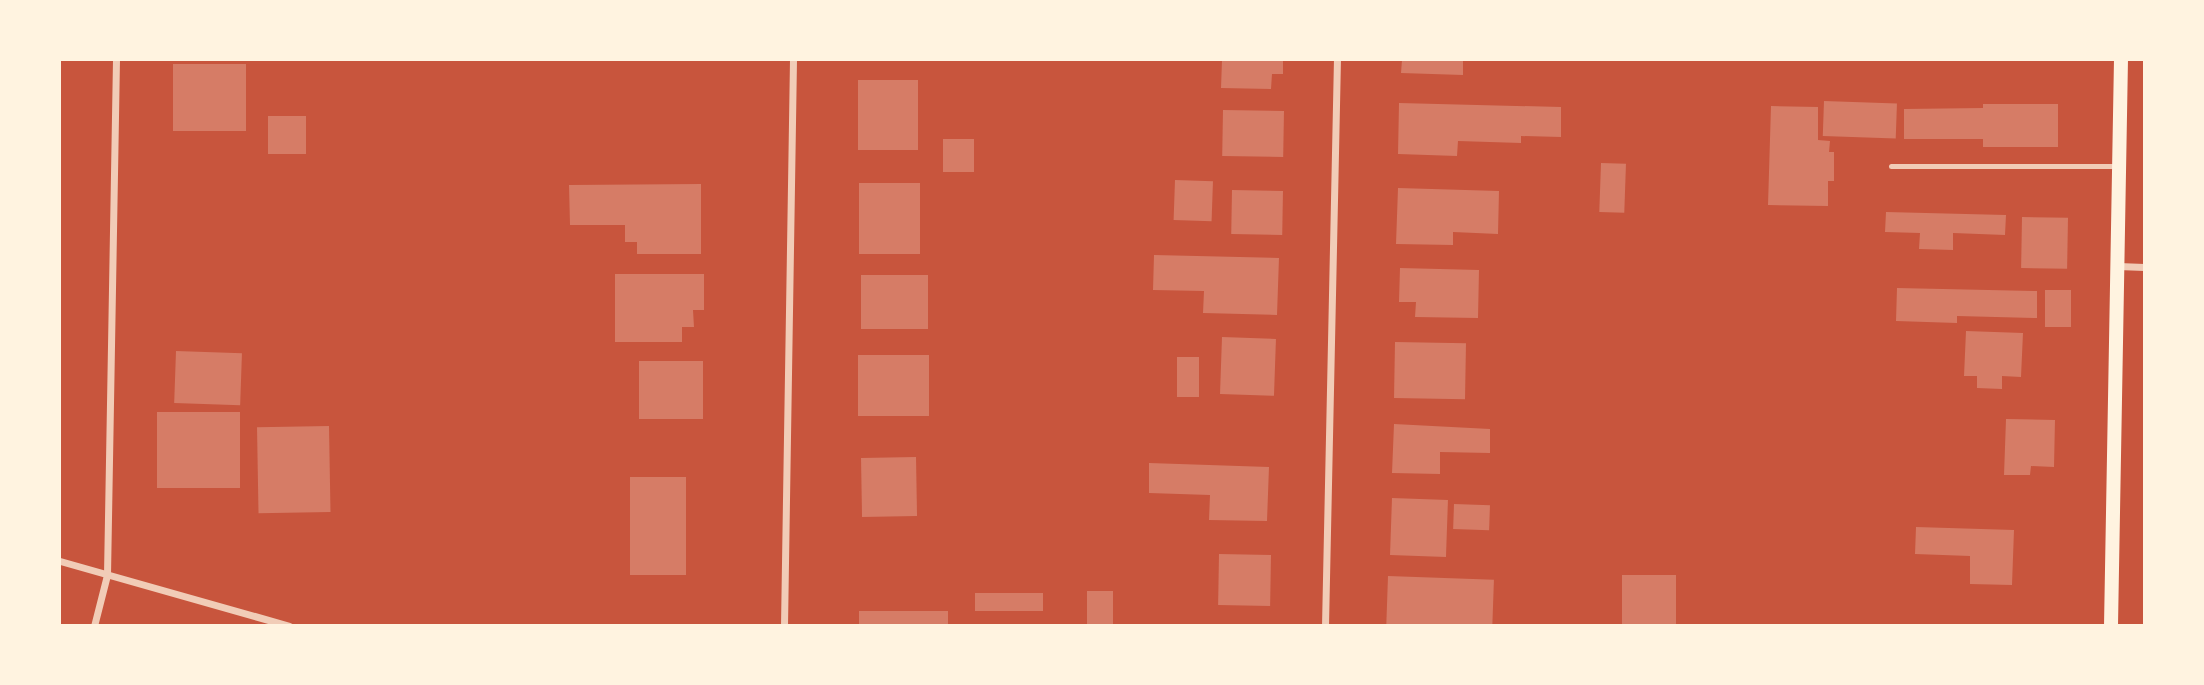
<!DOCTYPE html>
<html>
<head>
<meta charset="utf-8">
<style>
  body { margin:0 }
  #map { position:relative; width:2204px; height:685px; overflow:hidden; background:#c8553d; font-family:Georgia,serif }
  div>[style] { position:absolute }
  .building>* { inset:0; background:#d67c66; transform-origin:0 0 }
  .service>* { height:5px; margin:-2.5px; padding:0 2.5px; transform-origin:2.5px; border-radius:2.5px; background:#f1ccb7 }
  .minor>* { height:7px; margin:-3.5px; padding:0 3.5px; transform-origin:3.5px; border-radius:3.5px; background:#f1ccb7 }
  .secondary>* { height:14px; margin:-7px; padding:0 7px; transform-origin:7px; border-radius:7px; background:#fff3e0 }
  span { translate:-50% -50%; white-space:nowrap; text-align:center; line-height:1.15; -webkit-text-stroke:6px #fff3e0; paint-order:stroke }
  .frame { position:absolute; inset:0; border:61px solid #fff3e0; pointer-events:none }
</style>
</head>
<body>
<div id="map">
  <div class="building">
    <div style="clip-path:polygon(1222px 60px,1283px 60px,1283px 74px,1272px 74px,1271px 89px,1221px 88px)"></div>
    <div style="clip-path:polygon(1402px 60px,1463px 60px,1463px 75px,1401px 73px)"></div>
    <div style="left:173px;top:64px;width:73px;height:67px"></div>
    <div style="left:858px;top:80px;width:60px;height:70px"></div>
    <div style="left:1824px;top:101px;width:73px;height:35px;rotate:2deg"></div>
    <div style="clip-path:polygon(1399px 103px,1561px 107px,1561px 137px,1521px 136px,1521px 143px,1458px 141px,1457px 156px,1398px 154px)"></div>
    <div style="clip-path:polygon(1983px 104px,2058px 104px,2058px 147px,1983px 147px,1983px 139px,1904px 139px,1904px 109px,1983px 108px)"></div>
    <div style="clip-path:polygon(1771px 106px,1818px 107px,1818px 140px,1830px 141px,1829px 152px,1834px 152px,1834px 181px,1828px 181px,1828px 206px,1768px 205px)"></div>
    <div style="left:1223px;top:110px;width:61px;height:46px;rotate:1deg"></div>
    <div style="left:268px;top:116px;width:38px;height:38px"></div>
    <div style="left:943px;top:139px;width:31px;height:33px"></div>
    <div style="left:1601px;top:163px;width:25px;height:49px;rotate:2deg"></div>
    <div style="left:1175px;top:180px;width:38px;height:40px;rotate:2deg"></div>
    <div style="left:859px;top:183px;width:61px;height:71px"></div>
    <div style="clip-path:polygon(701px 184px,701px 254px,637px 254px,637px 242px,625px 242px,625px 225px,570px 225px,569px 185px)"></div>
    <div style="clip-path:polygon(1398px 188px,1499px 191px,1498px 234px,1453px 232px,1453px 245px,1396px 244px)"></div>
    <div style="left:1232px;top:190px;width:51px;height:44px;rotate:1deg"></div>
    <div style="clip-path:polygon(1886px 212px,2006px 215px,2005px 235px,1953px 233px,1953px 250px,1919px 249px,1920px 233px,1885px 232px)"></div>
    <div style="left:2022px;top:217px;width:46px;height:51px;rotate:1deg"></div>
    <div style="clip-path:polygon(1154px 255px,1279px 258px,1277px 315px,1203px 313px,1204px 291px,1153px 290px)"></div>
    <div style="clip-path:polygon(1400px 268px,1479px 270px,1478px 318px,1415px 317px,1416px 302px,1399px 302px)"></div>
    <div style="clip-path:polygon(615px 274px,704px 274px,704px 310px,693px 310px,694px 327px,682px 327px,682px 342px,615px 342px)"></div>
    <div style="left:861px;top:275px;width:67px;height:54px"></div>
    <div style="clip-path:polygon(1897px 288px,2037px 291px,2037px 318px,1957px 316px,1957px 323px,1896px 321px)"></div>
    <div style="left:2045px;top:290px;width:26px;height:37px"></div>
    <div style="clip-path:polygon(1966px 331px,2023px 333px,2021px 377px,2002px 376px,2002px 389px,1977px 388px,1977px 376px,1964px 376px)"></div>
    <div style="left:1222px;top:337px;width:54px;height:57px;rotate:2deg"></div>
    <div style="left:1395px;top:342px;width:71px;height:56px;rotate:1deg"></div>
    <div style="left:176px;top:351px;width:66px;height:52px;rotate:2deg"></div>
    <div style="left:858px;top:355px;width:71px;height:61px"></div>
    <div style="left:1177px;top:357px;width:22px;height:40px"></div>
    <div style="left:639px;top:361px;width:64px;height:58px"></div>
    <div style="left:240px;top:412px;width:76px;height:83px;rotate:90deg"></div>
    <div style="clip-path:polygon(2006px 419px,2055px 420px,2054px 467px,2031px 466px,2030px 475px,2004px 475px)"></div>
    <div style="clip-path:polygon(1394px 424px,1490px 429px,1490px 453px,1440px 452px,1440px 474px,1392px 473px)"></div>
    <div style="left:329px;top:426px;width:86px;height:72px;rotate:89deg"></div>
    <div style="left:916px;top:457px;width:59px;height:55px;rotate:89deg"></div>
    <div style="clip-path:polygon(1149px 463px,1269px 467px,1267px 521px,1209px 520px,1210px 495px,1149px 493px)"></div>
    <div style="left:686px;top:477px;width:98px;height:56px;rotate:90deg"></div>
    <div style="left:1392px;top:498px;width:56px;height:57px;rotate:2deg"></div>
    <div style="left:1454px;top:504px;width:36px;height:25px;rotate:2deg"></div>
    <div style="clip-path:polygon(1916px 527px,2014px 530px,2012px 585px,1970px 584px,1970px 556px,1915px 554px)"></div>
    <div style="left:1219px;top:554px;width:52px;height:51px;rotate:1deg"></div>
    <div style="left:1622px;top:575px;width:54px;height:51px"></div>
    <div style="left:1388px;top:576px;width:106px;height:50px;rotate:2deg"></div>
    <div style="left:1087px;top:591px;width:26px;height:35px"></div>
    <div style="left:975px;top:593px;width:68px;height:18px"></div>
    <div style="left:859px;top:611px;width:89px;height:15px"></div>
  </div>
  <div class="service">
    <div style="left:1891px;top:166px;width:228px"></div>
  </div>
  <div class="minor">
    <div style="left:2118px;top:266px;width:26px;rotate:2deg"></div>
    <div style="left:60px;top:561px;width:238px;rotate:15.8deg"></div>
    <div style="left:94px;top:626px;width:53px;rotate:-75.7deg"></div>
    <div style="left:107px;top:575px;width:515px;rotate:-89deg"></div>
    <div style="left:784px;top:626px;width:566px;rotate:-89.09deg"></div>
    <div style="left:1325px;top:626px;width:566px;rotate:-88.79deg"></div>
  </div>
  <div class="secondary">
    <div style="left:2111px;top:626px;width:566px;rotate:-88.99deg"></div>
  </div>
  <div class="frame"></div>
</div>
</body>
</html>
